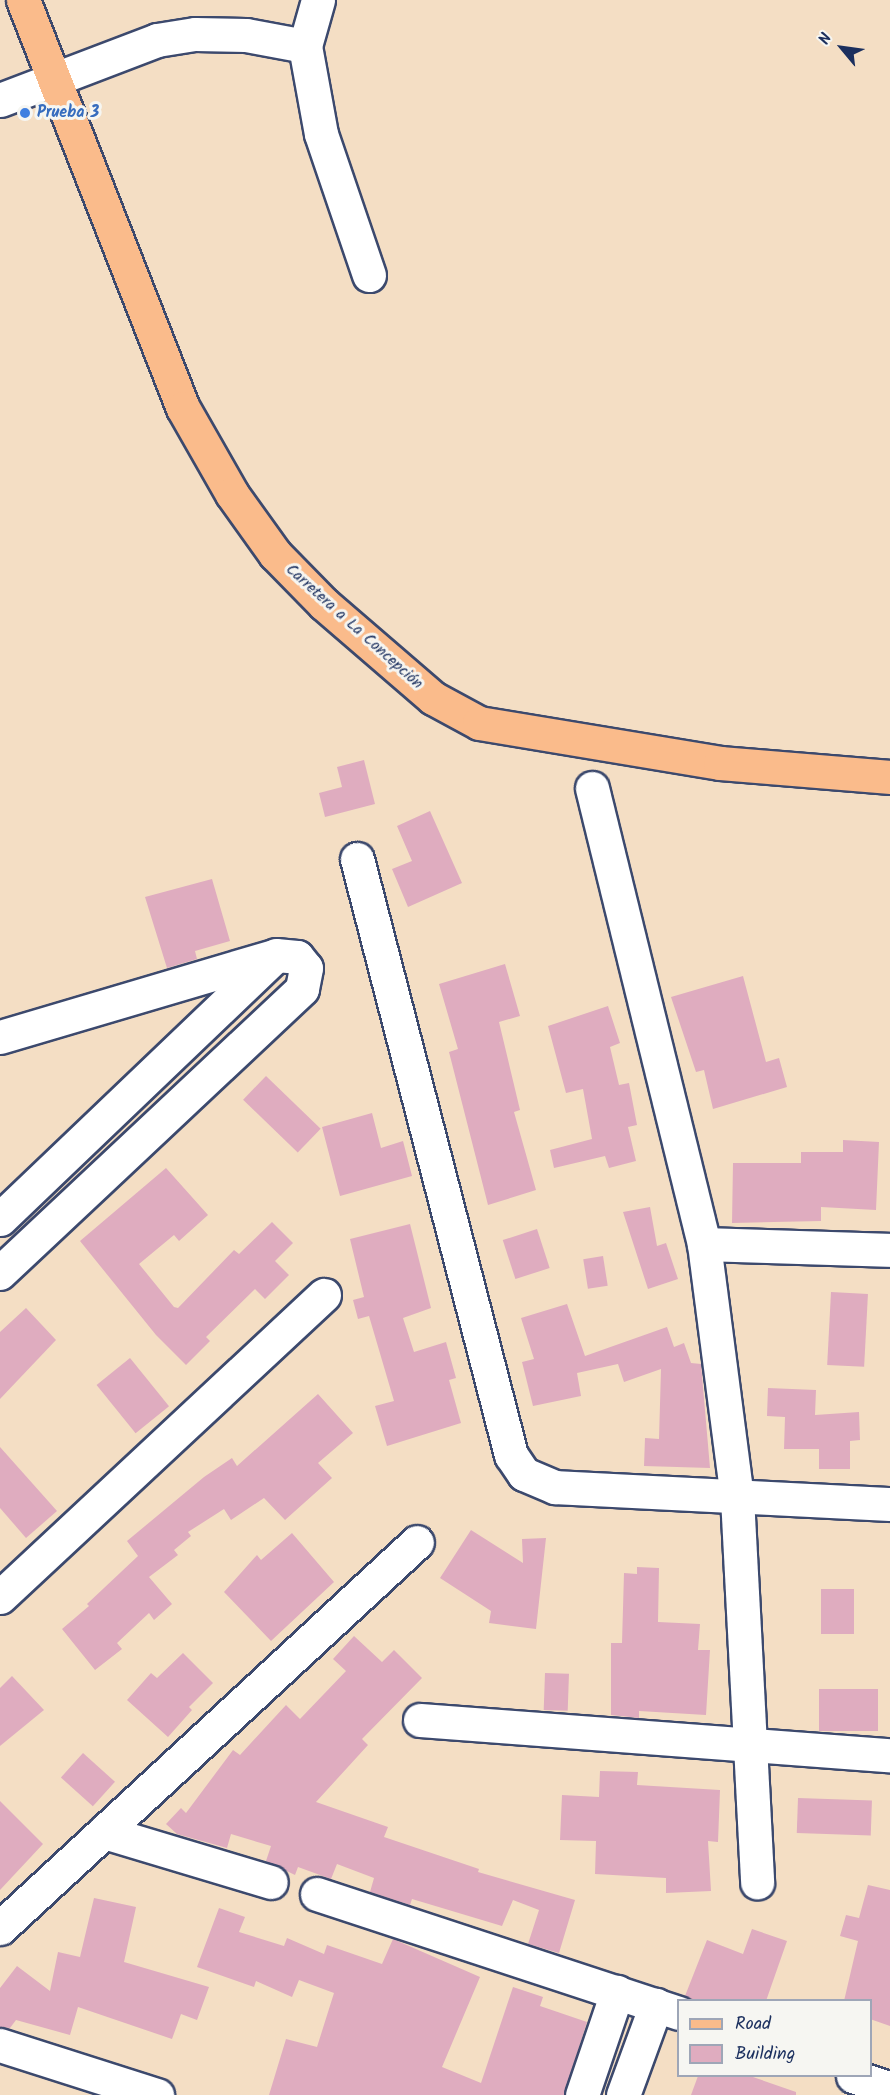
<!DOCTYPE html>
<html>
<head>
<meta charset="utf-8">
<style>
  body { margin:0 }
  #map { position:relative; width:890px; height:2095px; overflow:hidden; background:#f4dec4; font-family:Kalam,sans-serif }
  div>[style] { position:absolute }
  .building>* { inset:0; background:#dfacbf; transform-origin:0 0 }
  .roads { filter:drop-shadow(2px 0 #3c496d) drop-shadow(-2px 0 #3c496d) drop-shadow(0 2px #3c496d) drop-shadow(0 -2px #3c496d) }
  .minor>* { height:33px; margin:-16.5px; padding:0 16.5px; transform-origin:16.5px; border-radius:16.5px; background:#fff }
  .major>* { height:33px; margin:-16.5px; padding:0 16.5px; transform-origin:16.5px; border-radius:16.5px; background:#fabb8b }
  .dots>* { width:16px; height:16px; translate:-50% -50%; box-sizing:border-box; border:3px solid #f6f6f2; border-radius:50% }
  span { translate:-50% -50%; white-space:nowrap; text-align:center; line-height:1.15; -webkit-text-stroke:6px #f6f6f2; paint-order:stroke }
  .shop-label { font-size:16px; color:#366cbe; font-weight:700 }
  .left { translate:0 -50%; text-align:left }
  .street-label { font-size:16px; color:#1b2f5e }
  .legend { position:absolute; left:677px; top:1999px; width:195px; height:78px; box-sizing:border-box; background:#f6f6f2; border:2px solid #9ea6b7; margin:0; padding:8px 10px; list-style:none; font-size:18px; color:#1b2f5e }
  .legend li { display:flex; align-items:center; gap:12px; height:30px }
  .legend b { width:30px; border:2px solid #9ea6b7 }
  .north { position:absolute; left:812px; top:18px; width:60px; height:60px; -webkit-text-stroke:4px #f6f6f2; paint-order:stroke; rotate:299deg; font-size:16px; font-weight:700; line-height:24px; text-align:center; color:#1b2f5e }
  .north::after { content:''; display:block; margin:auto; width:21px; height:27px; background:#1b2f5e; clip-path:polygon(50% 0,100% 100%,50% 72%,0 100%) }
</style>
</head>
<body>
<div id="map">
  <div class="building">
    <div style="clip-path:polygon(364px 760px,375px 804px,325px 817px,319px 793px,342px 787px,337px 767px)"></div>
    <div style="clip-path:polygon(430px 811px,462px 883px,408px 907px,392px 869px,412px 861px,397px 826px)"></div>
    <div style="clip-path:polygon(212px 879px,230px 941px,195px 951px,197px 959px,167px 968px,145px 897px)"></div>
    <div style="clip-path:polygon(505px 964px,520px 1016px,499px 1022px,520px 1110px,514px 1112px,536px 1190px,488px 1205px,449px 1052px,458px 1049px,439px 984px)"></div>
    <div style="clip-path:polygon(743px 976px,766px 1062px,779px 1058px,787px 1087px,713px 1109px,704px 1070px,696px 1072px,671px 997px)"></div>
    <div style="clip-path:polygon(608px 1006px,620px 1043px,610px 1047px,619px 1085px,629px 1083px,637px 1125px,628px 1127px,636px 1161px,609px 1168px,605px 1156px,554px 1168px,550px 1150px,592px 1139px,583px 1089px,566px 1093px,548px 1026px)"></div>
    <div style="left:266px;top:1076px;width:76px;height:33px;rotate:44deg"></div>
    <div style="clip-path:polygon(372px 1113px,381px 1148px,403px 1141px,412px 1176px,340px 1196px,322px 1127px)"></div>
    <div style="clip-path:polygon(843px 1140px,879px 1142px,876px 1210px,821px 1207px,821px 1221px,732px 1223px,733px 1163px,801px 1163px,801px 1152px,843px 1152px)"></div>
    <div style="clip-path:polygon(166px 1168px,208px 1215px,179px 1241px,174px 1235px,139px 1264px,174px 1307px,178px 1308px,234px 1250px,239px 1254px,272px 1222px,293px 1243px,275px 1261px,289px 1275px,265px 1299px,255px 1289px,206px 1337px,210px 1341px,186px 1365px,156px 1335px,80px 1241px)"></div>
    <div style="clip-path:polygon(650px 1207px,657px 1246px,666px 1243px,678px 1279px,648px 1289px,623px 1212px)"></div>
    <div style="clip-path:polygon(410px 1224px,431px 1308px,403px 1318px,414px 1352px,446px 1342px,456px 1378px,449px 1380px,461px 1423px,387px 1446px,375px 1406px,394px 1401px,369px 1316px,358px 1319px,353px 1300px,364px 1297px,350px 1239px)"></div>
    <div style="left:537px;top:1229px;width:41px;height:36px;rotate:72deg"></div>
    <div style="left:603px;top:1256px;width:30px;height:20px;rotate:81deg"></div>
    <div style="left:831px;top:1292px;width:37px;height:73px;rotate:3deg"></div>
    <div style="clip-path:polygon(567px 1304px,585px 1356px,667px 1327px,674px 1347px,684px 1343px,691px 1363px,701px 1364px,710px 1468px,644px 1466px,645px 1438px,659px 1439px,661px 1369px,624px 1382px,618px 1364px,577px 1373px,581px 1396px,533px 1406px,522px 1362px,534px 1359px,521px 1318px)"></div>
    <div style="clip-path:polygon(26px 1308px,56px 1340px,0 1399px,0 1332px)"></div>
    <div style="left:130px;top:1358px;width:62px;height:43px;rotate:51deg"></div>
    <div style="clip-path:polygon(768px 1388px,816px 1390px,815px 1415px,859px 1412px,860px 1440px,850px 1441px,850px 1469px,819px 1469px,819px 1449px,784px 1449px,785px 1417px,767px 1416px)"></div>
    <div style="clip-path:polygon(318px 1394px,353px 1433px,318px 1463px,332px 1478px,285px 1520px,264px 1498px,231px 1520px,224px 1509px,188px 1532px,191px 1536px,174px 1550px,178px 1555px,149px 1577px,172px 1604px,154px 1620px,149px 1613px,117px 1643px,122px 1649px,95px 1670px,62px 1629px,89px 1606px,87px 1604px,138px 1556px,127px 1541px,204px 1477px,232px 1458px,237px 1466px)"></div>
    <div style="clip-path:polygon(0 1447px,57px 1511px,26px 1538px,0 1508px)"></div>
    <div style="clip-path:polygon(471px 1530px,523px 1563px,522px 1539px,546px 1538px,536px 1629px,489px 1623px,491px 1611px,440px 1578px)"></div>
    <div style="clip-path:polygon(292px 1533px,334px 1582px,271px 1641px,224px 1592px,257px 1555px,261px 1560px)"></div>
    <div style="clip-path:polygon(637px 1567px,659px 1568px,658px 1622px,700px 1624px,698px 1650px,710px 1650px,706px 1715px,639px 1711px,639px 1718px,611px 1715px,611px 1643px,622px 1643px,624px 1573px,637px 1574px)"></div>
    <div style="left:821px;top:1589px;width:33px;height:45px"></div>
    <div style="clip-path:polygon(354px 1636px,382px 1662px,394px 1650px,422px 1678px,362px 1739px,368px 1745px,316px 1802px,388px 1827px,384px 1837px,479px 1869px,478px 1872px,575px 1900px,559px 1953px,528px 1944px,539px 1910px,513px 1900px,502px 1926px,412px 1899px,410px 1905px,370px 1892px,374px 1878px,337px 1864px,331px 1879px,298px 1867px,295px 1875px,266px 1861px,271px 1846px,231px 1834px,227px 1848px,177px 1834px,166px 1824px,181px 1808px,186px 1813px,233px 1750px,240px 1755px,286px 1705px,300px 1719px,346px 1671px,333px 1659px)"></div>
    <div style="clip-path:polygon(183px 1653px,213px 1683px,189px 1707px,192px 1710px,168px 1737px,127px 1700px,151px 1673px,157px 1678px)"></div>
    <div style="left:545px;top:1673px;width:24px;height:37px;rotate:2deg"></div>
    <div style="clip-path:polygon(12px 1676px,44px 1710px,0 1746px,0 1688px)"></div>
    <div style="left:819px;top:1689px;width:59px;height:42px"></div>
    <div style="left:83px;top:1753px;width:43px;height:33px;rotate:42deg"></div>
    <div style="clip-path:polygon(600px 1771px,638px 1772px,637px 1785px,720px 1790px,718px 1842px,708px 1841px,711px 1891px,666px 1893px,666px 1878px,595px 1874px,596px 1841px,560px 1840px,562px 1795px,599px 1797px)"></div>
    <div style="left:798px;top:1798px;width:74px;height:35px;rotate:2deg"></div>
    <div style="clip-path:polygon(0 1801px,43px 1844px,0 1890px)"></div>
    <div style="clip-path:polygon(868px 1885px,890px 1890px,890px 2026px,870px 2019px,870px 2001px,844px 2001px,858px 1941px,840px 1936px,846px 1915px,859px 1918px)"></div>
    <div style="clip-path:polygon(94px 1898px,136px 1907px,124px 1962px,209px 1987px,197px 2020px,181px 2014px,172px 2039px,78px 2007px,70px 2035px,16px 2020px,10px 2028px,0 2027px,0 1988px,17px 1966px,50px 1991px,58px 1952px,80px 1957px)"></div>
    <div style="clip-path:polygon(219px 1908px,245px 1917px,239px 1932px,284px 1946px,287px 1938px,324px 1954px,327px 1945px,382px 1964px,393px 1939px,480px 1977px,442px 2067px,481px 2083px,513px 1987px,543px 1997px,540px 2006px,587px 2022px,564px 2095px,269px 2095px,286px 2039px,317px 2047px,334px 1993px,299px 1980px,292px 1997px,256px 1981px,254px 1987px,197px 1967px)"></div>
    <div style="clip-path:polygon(752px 1929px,787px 1941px,766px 2001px,692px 2001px,685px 1996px,707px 1940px,743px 1954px)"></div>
    <div style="clip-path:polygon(698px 2076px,750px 2076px,796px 2092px,796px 2095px,691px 2095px)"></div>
  </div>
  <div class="roads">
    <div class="minor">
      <div style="left:318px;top:0;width:48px;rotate:105.8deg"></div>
      <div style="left:305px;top:46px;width:89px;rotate:79.7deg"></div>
      <div style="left:321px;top:134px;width:149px;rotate:71.2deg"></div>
      <div style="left:0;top:100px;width:168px;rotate:-20.9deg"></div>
      <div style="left:157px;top:40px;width:38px;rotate:-9deg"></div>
      <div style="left:195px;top:34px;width:51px;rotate:1.1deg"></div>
      <div style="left:246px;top:35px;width:60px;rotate:10.6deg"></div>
      <div style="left:592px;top:788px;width:470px;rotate:76.2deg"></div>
      <div style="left:704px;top:1244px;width:255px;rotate:82.6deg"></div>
      <div style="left:737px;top:1497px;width:386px;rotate:87deg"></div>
      <div style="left:357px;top:859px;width:616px;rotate:75.51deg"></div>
      <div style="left:511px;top:1455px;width:23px;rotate:56deg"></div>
      <div style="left:524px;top:1474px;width:34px;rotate:23deg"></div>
      <div style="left:555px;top:1487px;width:335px;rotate:2.9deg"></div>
      <div style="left:0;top:1037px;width:288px;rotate:-16.5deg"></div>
      <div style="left:276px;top:955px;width:21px;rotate:5deg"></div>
      <div style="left:297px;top:957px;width:14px;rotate:51deg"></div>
      <div style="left:306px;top:968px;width:21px;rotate:101deg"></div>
      <div style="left:302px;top:989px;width:415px;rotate:136.8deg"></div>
      <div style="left:0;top:1219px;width:378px;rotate:-43.7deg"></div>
      <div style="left:704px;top:1244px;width:186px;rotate:1.8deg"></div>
      <div style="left:0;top:1597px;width:443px;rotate:-43deg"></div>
      <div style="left:420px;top:1720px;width:471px;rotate:4.3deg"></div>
      <div style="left:104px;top:1832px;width:174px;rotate:16.7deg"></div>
      <div style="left:317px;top:1894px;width:380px;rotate:18.2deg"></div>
      <div style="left:0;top:1928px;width:568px;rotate:-42.79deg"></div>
      <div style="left:0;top:2045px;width:165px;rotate:17.7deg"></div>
      <div style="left:853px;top:2076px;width:39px;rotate:19deg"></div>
      <div style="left:582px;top:2095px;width:109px;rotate:-71.2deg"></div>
      <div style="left:623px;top:2095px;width:96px;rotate:-69.9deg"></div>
    </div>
    <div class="major">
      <div style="left:23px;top:0;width:438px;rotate:68.6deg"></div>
      <div style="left:183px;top:408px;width:99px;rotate:60.3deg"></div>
      <div style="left:232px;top:494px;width:74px;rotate:54.4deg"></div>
      <div style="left:275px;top:554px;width:70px;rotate:45.6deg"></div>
      <div style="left:324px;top:604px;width:144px;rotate:40.8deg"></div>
      <div style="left:433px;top:698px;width:52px;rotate:28.5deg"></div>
      <div style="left:479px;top:723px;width:244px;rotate:9.4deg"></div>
      <div style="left:720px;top:763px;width:171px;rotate:4.7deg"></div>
    </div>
  </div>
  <div class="dots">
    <div style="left:25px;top:113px;background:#3f7fe0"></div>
  </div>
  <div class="shop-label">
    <span class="left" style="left:37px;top:113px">Prueba 3</span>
  </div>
  <div class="street-label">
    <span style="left:354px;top:627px;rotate:42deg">Carretera a La Concepción</span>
  </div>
  <ul class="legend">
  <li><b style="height:8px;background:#fabb8b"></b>Road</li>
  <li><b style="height:16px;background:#dfacbf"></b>Building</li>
  </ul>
  <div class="north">N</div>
</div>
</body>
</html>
